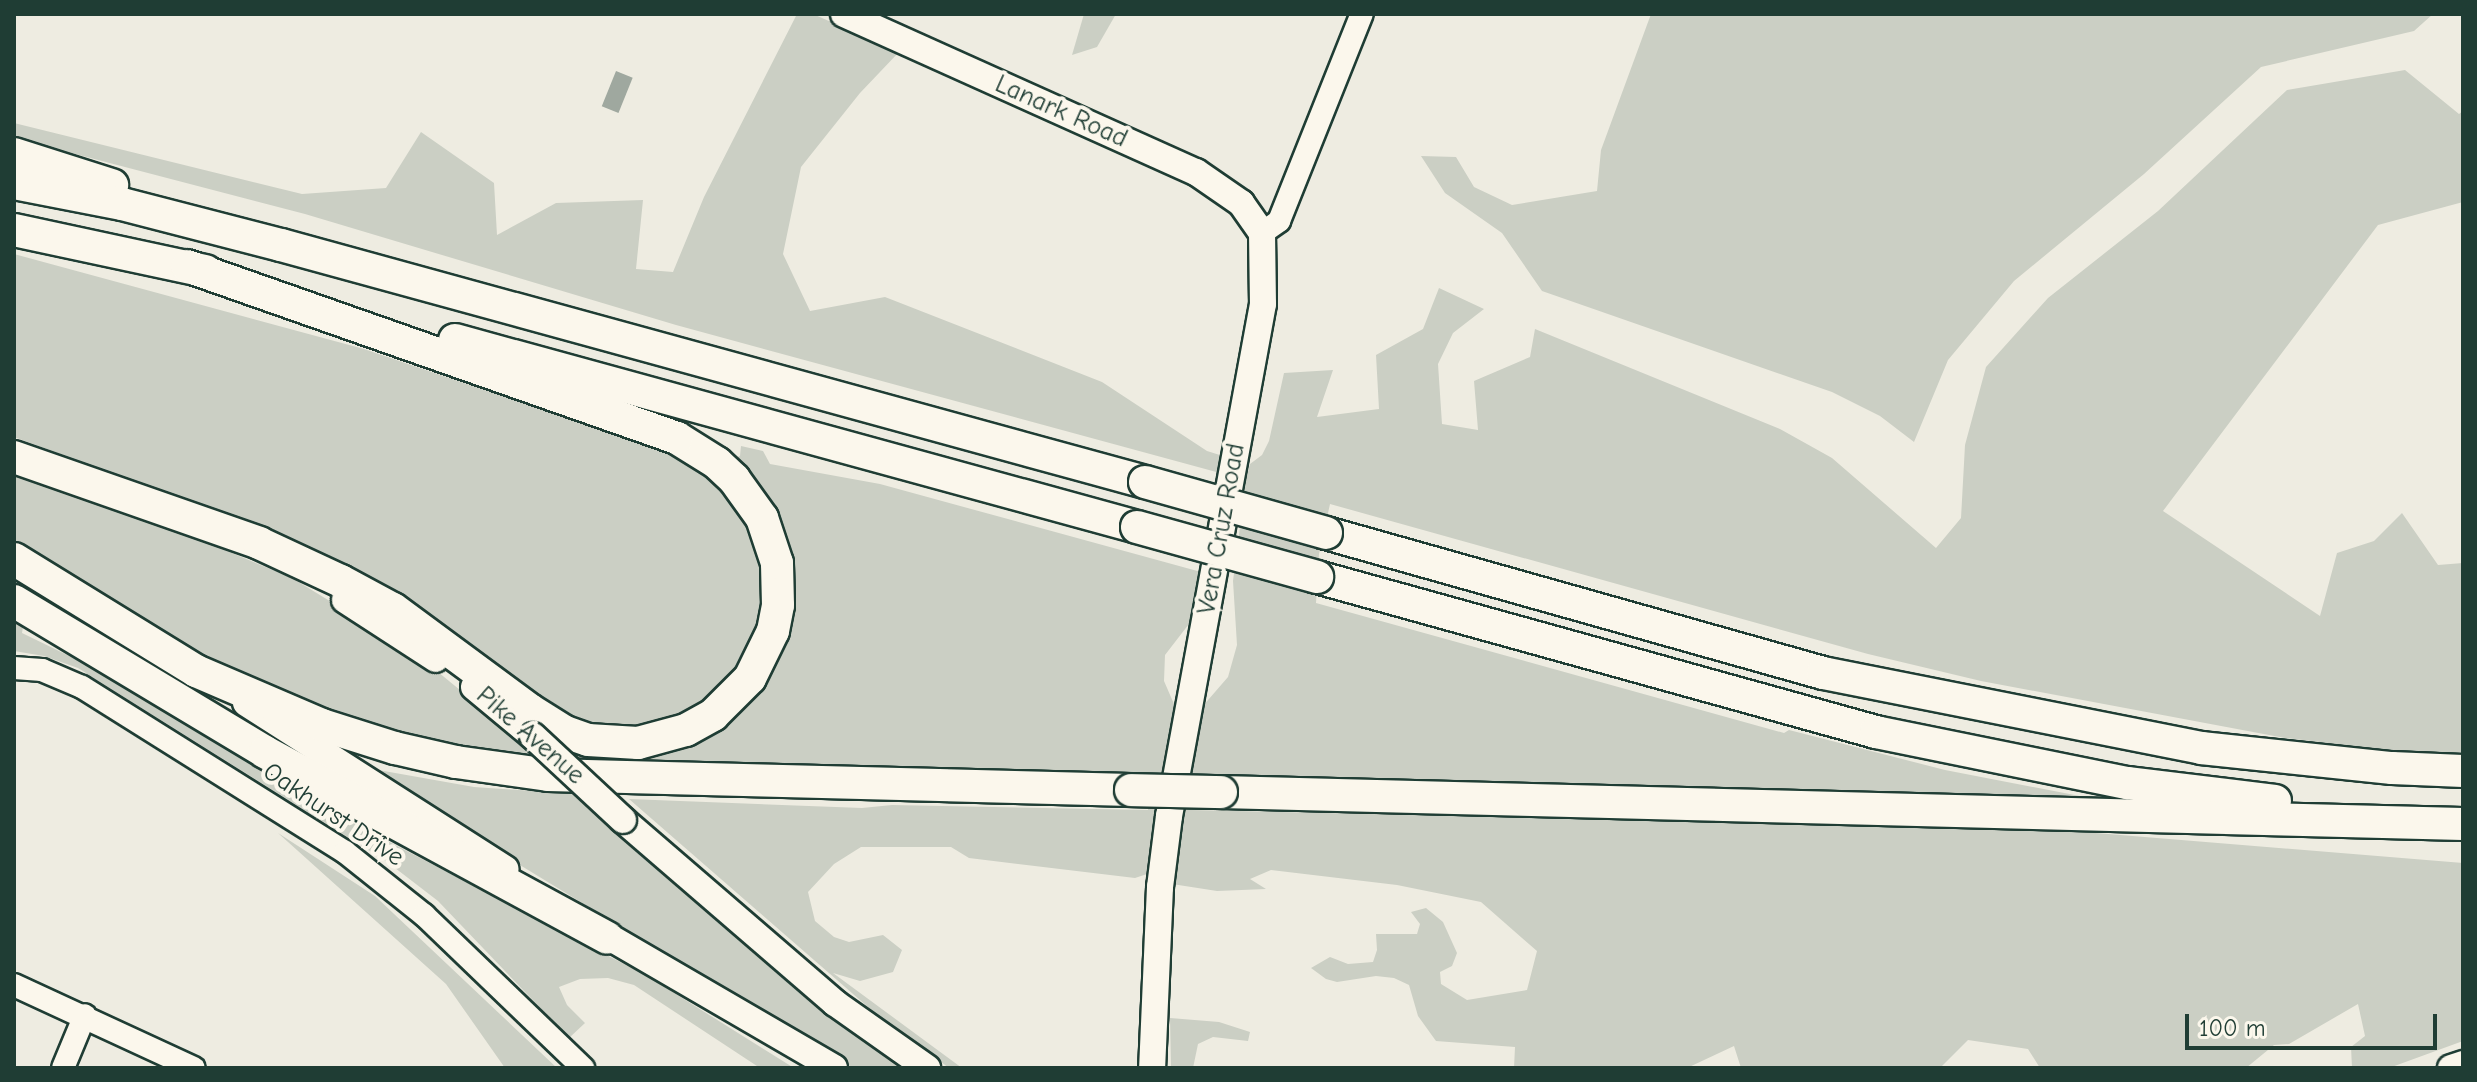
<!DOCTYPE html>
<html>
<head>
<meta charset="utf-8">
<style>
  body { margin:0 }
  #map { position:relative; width:2477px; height:1082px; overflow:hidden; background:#eeece1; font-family:"Comic Neue",sans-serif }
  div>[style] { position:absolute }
  .green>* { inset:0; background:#cbcfc4 }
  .water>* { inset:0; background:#9fa89f; transform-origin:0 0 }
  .roads { filter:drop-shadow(2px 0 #1f3d34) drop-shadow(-2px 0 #1f3d34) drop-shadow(0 2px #1f3d34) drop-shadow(0 -2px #1f3d34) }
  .minor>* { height:22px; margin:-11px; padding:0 11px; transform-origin:11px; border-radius:11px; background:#fbf7ec }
  .major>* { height:26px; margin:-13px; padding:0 13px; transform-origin:13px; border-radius:13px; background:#fbf7ec }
  .highway>* { height:32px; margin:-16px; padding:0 16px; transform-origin:16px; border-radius:16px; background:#fbf7ec }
  .bridges { filter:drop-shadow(2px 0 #1f3d34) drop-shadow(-2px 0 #1f3d34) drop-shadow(0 2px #1f3d34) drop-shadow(0 -2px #1f3d34) }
  .major-bridge>* { height:26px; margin:-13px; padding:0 13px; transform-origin:13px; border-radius:13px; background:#fbf7ec }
  .highway-bridge>* { height:32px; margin:-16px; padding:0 16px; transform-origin:16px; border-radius:16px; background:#fbf7ec }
  span { translate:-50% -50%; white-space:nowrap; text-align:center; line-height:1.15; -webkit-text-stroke:8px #fbf7ec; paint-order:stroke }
  .street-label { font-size:26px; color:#1f3d34 }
  .frame { position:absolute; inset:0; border:16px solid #1f3d34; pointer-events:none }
  .scale { position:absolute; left:2185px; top:1014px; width:252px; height:36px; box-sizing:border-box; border:4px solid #1f3d34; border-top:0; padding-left:10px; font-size:24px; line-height:28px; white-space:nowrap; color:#1f3d34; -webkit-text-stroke:6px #fbf7ec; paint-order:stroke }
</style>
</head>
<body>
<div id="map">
  <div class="green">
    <div style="clip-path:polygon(797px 14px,813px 14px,899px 52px,860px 93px,801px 167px,783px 254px,810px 311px,885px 297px,1102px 382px,1207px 451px,1223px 456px,1220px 473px,676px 325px,305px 214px,14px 138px,14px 123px,302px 194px,386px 188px,421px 132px,494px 183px,497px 235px,556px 203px,643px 200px,636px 269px,673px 272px,704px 197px)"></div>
    <div style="clip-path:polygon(1084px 14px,1116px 14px,1097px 47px,1072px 55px)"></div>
    <div style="clip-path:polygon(1651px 14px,2433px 14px,2414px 31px,2261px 67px,2144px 174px,2014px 281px,1948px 360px,1914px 442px,1880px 416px,1832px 392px,1542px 291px,1502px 233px,1445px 193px,1421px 156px,1456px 157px,1474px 187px,1512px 205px,1597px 191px,1601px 150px)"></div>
    <div style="clip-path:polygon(2405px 70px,2459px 114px,2463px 111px,2463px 202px,2378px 225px,2163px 511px,2320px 616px,2337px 553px,2374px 541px,2402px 513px,2438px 565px,2463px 563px,2463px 759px,2285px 738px,1981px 681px,1868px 654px,1330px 504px,1319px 554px,1316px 603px,1784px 733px,1789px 730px,1945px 770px,2085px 797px,2086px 800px,1219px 778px,1218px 775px,1196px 774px,1191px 810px,2035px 828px,2463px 863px,2463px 1041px,2389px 1068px,2352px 1068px,2351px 1047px,2365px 1036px,2358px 1004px,2289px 1044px,2274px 1045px,2246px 1068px,2040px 1068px,2028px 1049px,1968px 1040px,1940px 1068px,1741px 1068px,1734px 1046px,1687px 1068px,1514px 1068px,1515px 1047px,1436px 1041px,1418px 1016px,1409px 985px,1394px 978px,1376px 976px,1337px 982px,1326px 979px,1311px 968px,1330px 957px,1348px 964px,1373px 962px,1377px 950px,1376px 934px,1417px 934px,1420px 924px,1411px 912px,1426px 908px,1443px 922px,1457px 953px,1452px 966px,1440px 972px,1441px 984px,1467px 1000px,1527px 990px,1537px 951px,1481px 902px,1397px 885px,1271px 870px,1250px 879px,1266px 889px,1217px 891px,1172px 884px,1202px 707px,1228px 677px,1237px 645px,1233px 581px,1246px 480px,1250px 464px,1262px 455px,1269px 441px,1284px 373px,1333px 370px,1317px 417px,1379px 409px,1376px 355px,1423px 329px,1439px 288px,1484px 309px,1453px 333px,1438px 364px,1442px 424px,1478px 430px,1474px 381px,1530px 357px,1535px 329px,1780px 429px,1832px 458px,1936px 548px,1961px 518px,1965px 445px,1986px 367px,2048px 298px,2158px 211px,2287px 90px)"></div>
    <div style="clip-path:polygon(14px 254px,364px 349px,680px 456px,724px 486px,758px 535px,767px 602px,741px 672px,688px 718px,633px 731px,585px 725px,549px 709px,243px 521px,14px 437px)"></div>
    <div style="clip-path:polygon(741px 446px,763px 451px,770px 464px,880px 484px,1201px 572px,1192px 620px,1165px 655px,1164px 681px,1177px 711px,1150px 873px,1135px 878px,969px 858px,951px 847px,861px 847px,834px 864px,808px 892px,815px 921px,834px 937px,849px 942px,883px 935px,902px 950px,893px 972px,860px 981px,833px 973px,962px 1068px,949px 1068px,868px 1007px,629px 799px,862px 808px,892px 805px,1148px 810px,1153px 773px,1129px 772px,1129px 776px,523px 761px,398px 739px,219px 666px,14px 543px,14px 471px,208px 543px,292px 578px,415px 653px,500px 723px,503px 731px,523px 748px,697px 741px,734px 717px,767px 681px,784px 647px,787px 630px,732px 459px,740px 456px)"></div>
    <div style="clip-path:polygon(14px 614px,24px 620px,22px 633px,98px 670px,328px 810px,647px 976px,794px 1068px,760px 1068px,634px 985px,608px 978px,580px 979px,559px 987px,567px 1005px,585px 1023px,569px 1038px,438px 901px,386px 861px,78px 668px,44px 656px,14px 651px)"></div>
    <div style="clip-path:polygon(367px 768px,474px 787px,576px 794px,781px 971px,901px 1068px,853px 1068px,456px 826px)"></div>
    <div style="clip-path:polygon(278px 833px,375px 896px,557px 1068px,505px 1068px,446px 984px)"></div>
    <div style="clip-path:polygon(1170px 1018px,1219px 1022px,1250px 1032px,1248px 1041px,1213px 1037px,1198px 1044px,1193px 1068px,1171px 1068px)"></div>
  </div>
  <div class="water">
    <div style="left:616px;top:71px;width:18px;height:38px;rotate:22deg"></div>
  </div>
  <div class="roads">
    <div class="minor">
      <div style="left:1262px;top:233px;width:21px;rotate:-35deg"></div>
      <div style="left:1279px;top:221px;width:223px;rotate:-68.2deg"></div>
      <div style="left:14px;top:668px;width:28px;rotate:4deg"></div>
      <div style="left:42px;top:670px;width:43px;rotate:23deg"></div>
      <div style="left:82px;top:687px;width:310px;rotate:32.1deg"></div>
      <div style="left:345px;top:852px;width:101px;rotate:38.6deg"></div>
      <div style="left:424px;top:915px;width:221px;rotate:43.9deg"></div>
      <div style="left:14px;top:985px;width:198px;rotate:24.8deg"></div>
      <div style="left:63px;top:1068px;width:57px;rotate:-67.5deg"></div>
    </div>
    <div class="major">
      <div style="left:844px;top:14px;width:386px;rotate:24.2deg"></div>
      <div style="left:1196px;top:172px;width:55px;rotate:34.6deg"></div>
      <div style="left:1241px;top:203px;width:37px;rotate:55deg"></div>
      <div style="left:1262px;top:233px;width:71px;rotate:89.2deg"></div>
      <div style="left:1263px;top:304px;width:521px;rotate:100.4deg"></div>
      <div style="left:1169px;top:816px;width:72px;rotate:97.2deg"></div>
      <div style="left:1160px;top:887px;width:181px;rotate:92.5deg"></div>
      <div style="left:345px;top:600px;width:108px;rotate:33deg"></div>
      <div style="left:474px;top:687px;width:77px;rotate:39.7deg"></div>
      <div style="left:246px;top:703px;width:308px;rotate:32.6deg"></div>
      <div style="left:623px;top:820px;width:280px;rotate:40.8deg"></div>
      <div style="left:835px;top:1003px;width:113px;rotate:35.2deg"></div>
      <div style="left:592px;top:927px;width:280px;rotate:30.2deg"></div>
      <div style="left:2451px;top:1068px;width:13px;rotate:-18deg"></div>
    </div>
    <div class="highway">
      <div style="left:14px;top:154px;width:103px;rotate:17.6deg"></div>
      <div style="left:14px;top:183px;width:110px;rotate:11deg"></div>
      <div style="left:122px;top:204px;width:164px;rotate:14.5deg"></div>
      <div style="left:281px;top:245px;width:896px;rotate:15.34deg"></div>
      <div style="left:14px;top:230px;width:196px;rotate:12.1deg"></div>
      <div style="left:455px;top:340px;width:707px;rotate:15.33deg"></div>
      <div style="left:14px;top:457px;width:260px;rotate:19.3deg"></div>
      <div style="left:259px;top:543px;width:90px;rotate:24.9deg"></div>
      <div style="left:341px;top:581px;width:59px;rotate:28.3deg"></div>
      <div style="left:393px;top:609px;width:170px;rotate:36.4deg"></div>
      <div style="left:530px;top:710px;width:41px;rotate:32.2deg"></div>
      <div style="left:565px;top:732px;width:24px;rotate:19deg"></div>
      <div style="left:588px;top:740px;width:50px;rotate:3.4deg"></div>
      <div style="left:638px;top:743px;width:50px;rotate:-15.2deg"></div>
      <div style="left:686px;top:730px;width:31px;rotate:-29deg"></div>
      <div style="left:713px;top:715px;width:52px;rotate:-45deg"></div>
      <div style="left:750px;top:678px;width:52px;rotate:-63.9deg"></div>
      <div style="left:773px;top:631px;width:26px;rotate:-79deg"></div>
      <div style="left:778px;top:605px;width:42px;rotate:-91.4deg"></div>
      <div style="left:777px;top:563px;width:47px;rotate:-108.4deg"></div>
      <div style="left:762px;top:518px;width:48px;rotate:-125.7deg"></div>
      <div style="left:734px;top:479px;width:23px;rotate:-137deg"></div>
      <div style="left:717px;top:463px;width:47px;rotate:-148deg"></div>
      <div style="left:677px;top:438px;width:519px;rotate:-160.66deg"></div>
      <div style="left:1326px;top:533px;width:516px;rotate:15.73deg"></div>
      <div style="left:1823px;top:673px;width:385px;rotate:11.2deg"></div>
      <div style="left:2201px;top:748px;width:192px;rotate:6deg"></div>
      <div style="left:2392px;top:768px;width:71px;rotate:2.4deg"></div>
      <div style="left:14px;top:559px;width:214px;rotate:31.6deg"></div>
      <div style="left:196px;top:671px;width:137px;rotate:23.2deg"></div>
      <div style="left:322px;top:725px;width:77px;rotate:17.5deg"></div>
      <div style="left:395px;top:748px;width:63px;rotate:12.9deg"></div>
      <div style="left:456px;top:762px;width:93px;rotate:8deg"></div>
      <div style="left:548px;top:775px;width:583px;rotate:1.47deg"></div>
      <div style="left:1317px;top:577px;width:580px;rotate:15.5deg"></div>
      <div style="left:1876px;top:732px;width:256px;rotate:11.5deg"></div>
      <div style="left:2127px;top:783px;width:149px;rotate:6.9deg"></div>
      <div style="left:14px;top:601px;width:293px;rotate:31deg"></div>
      <div style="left:265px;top:752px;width:389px;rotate:28.5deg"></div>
      <div style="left:1221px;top:792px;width:1242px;rotate:1.48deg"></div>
    </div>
  </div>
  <div class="bridges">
    <div class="major-bridge">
      <div style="left:533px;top:736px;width:123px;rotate:43deg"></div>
    </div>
    <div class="highway-bridge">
      <div style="left:1145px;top:482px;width:188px;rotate:15.7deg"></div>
      <div style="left:1137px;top:527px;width:187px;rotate:15.5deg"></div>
      <div style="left:1131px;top:790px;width:90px;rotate:1.3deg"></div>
    </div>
  </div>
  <div class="street-label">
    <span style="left:1061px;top:112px;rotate:24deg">Lanark Road</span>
    <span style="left:1222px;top:529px;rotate:-80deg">Vera Cruz Road</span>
    <span style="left:530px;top:736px;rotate:41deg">Pike Avenue</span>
    <span style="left:333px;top:815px;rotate:34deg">Oakhurst Drive</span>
  </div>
  <div class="frame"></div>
  <div class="scale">100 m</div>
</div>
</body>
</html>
